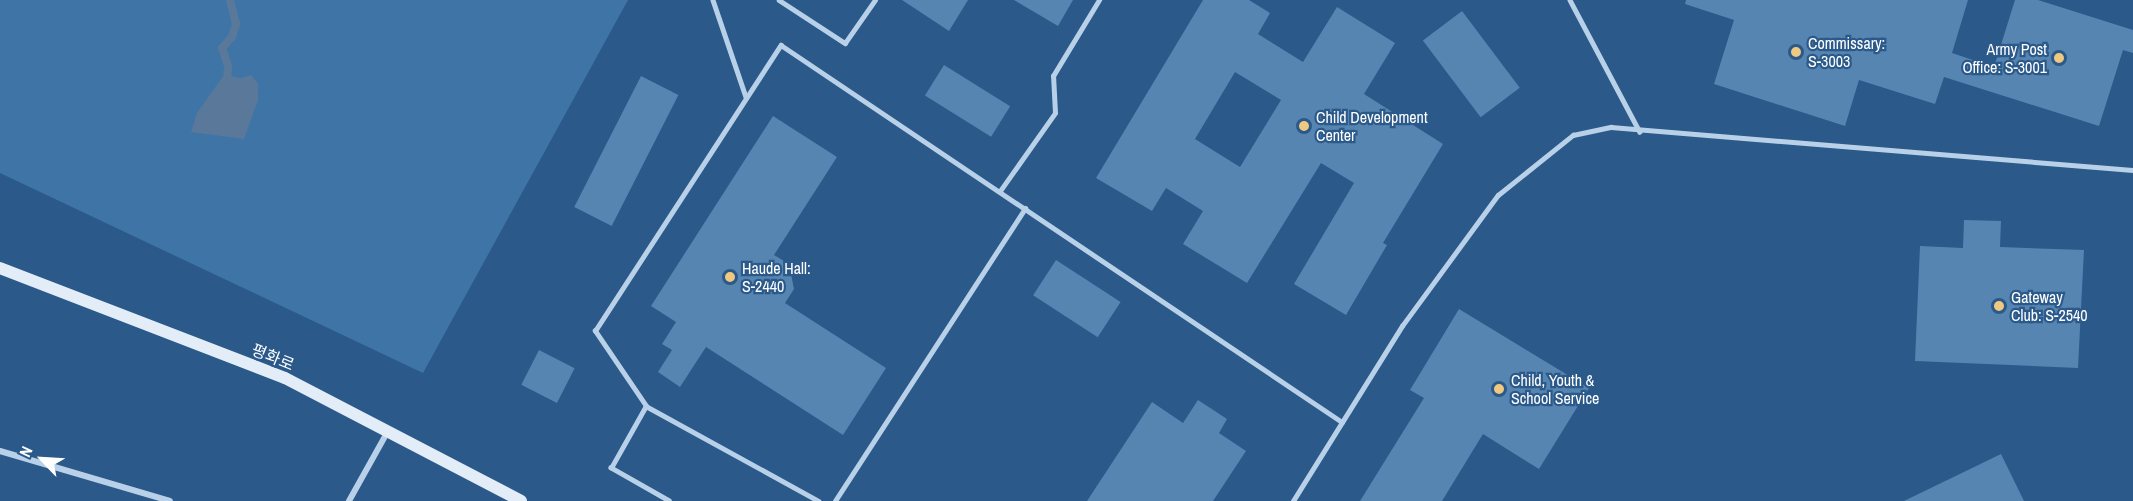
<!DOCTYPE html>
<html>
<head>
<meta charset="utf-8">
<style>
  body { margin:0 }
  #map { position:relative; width:2133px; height:501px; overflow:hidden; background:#2a598a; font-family:"Archivo Narrow","Noto Sans KR",sans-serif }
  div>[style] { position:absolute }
  .green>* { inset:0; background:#3f74a6 }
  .water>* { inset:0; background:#5a799a }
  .stream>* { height:8px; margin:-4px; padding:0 4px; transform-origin:4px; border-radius:4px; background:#5a799a }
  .building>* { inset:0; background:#5685b2; transform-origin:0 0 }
  .lane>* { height:4.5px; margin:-2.25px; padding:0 2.25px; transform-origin:2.25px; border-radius:2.25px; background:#b8d1e9 }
  .street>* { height:6px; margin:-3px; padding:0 3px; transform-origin:3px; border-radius:3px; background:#b8d1e9 }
  .secondary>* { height:12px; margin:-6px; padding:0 6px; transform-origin:6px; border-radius:6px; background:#e2edf8 }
  .dots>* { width:16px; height:16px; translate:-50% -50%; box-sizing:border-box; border:3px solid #2a598a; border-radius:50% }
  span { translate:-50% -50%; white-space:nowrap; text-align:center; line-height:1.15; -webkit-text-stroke:4.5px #2a598a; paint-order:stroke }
  .poi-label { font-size:16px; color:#fff }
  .left { translate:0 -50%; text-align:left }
  .right { translate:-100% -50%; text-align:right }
  .street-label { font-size:16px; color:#fff }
  .north { position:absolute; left:12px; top:429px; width:60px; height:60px; -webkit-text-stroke:4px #2a598a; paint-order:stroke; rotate:295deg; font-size:16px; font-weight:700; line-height:24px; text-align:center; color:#fff }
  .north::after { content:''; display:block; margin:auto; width:21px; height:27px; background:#fff; clip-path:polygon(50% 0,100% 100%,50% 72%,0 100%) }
</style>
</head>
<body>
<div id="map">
  <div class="green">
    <div style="clip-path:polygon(0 0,628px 0,423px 373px,0 173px)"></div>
  </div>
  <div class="water">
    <div style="clip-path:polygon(224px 75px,241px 78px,251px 75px,258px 84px,258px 100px,244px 139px,191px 132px,197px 113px)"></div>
  </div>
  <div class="stream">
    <div style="left:227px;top:85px;width:19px;rotate:-87deg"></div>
    <div style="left:228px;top:66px;width:19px;rotate:-108deg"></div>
    <div style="left:222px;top:48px;width:15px;rotate:-48deg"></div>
    <div style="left:232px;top:37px;width:14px;rotate:-73deg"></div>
    <div style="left:236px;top:24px;width:25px;rotate:-104deg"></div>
  </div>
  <div class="building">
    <div style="clip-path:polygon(902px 0,968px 0,949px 31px)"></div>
    <div style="clip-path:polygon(1014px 0,1073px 0,1058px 26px)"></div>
    <div style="clip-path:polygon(evenodd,1203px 0,1249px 0,1270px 13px,1258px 34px,1303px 62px,1337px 7px,1395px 43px,1364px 94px,1443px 144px,1383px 243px,1387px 245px,1346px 315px,1294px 284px,1354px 183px,1321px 163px,1247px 283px,1183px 244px,1203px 211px,1166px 188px,1152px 211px,1096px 178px,1203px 0,1235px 72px,1281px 100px,1240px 167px,1195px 139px,1235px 72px)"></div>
    <div style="clip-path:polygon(1686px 0,1968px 0,1952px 53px,1994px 67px,2015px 0,2038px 0,2133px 30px,2133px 53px,2123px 50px,2099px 126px,1944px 77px,1935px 104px,1859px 80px,1845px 126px,1714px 84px,1734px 20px,1685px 4px)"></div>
    <div style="left:1462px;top:11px;width:96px;height:49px;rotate:53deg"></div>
    <div style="left:944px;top:65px;width:78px;height:36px;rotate:32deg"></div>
    <div style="left:641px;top:76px;width:42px;height:147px;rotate:27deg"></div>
    <div style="clip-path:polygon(773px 116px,837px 157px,774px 255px,789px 264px,794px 289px,785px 303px,886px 368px,843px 435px,706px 347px,680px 387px,658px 372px,672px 350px,662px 344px,676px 322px,651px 306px)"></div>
    <div style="clip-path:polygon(1964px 220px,2001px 221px,2000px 247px,2084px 250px,2078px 368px,1915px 361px,1920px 246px,1963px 248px)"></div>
    <div style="left:1056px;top:260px;width:77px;height:42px;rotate:33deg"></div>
    <div style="clip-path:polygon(1459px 309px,1589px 388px,1539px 469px,1483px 434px,1442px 501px,1360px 501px,1424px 398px,1410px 390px)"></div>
    <div style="left:539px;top:350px;width:40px;height:39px;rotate:27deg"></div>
    <div style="clip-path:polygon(1198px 400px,1227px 419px,1219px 433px,1246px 451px,1213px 501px,1087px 501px,1152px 402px,1183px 423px)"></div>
    <div style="clip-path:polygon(2001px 454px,2024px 501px,1904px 501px)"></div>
  </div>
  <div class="lane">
    <div style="left:713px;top:0;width:102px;rotate:71.2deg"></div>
    <div style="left:779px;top:0;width:79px;rotate:33.1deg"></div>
    <div style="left:845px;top:43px;width:52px;rotate:-55.1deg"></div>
    <div style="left:1570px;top:0;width:149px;rotate:62.1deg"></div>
    <div style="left:1000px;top:191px;width:95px;rotate:-54.8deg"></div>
    <div style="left:1055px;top:113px;width:37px;rotate:-93deg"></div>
    <div style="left:1053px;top:76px;width:89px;rotate:-58.8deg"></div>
    <div style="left:646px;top:406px;width:91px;rotate:-124.2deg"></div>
    <div style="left:595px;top:331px;width:341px;rotate:-57deg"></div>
    <div style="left:781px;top:45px;width:676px;rotate:33.9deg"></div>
    <div style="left:669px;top:501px;width:67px;rotate:-150.4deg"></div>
    <div style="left:611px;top:468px;width:71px;rotate:-60.6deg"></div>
    <div style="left:646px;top:406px;width:197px;rotate:28.8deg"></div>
    <div style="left:835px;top:501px;width:349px;rotate:-57deg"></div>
    <div style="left:1293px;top:501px;width:206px;rotate:-58.1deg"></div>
    <div style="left:1402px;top:326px;width:162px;rotate:-53.8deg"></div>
    <div style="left:1498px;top:195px;width:96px;rotate:-38.7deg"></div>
    <div style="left:1573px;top:135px;width:39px;rotate:-12deg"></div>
    <div style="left:1611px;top:127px;width:524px;rotate:4.71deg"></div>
  </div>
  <div class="street">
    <div style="left:0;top:451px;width:177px;rotate:16.4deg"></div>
    <div style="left:349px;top:501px;width:80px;rotate:-60.9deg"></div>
  </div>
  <div class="secondary">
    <div style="left:0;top:268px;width:305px;rotate:21.1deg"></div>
    <div style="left:285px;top:378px;width:266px;rotate:27.5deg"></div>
  </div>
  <div class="dots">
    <div style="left:1796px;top:52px;background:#efc97f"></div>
    <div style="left:2059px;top:58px;background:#efc97f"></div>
    <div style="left:1304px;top:126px;background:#efc97f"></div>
    <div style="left:730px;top:277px;background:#efc97f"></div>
    <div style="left:1999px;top:306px;background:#efc97f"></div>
    <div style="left:1499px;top:389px;background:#efc97f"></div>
  </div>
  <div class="poi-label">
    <span class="left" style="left:1808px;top:52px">Commissary:<br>S-3003</span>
    <span class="right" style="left:2047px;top:58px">Army Post<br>Office: S-3001</span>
    <span class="left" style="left:1316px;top:126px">Child Development<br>Center</span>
    <span class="left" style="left:742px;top:277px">Haude Hall:<br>S-2440</span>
    <span class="left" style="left:2011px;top:306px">Gateway<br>Club: S-2540</span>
    <span class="left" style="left:1511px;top:389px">Child, Youth &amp;<br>School Service</span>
  </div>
  <div class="street-label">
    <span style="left:273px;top:357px;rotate:22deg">평화로</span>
  </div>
  <div class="north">N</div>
</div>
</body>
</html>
